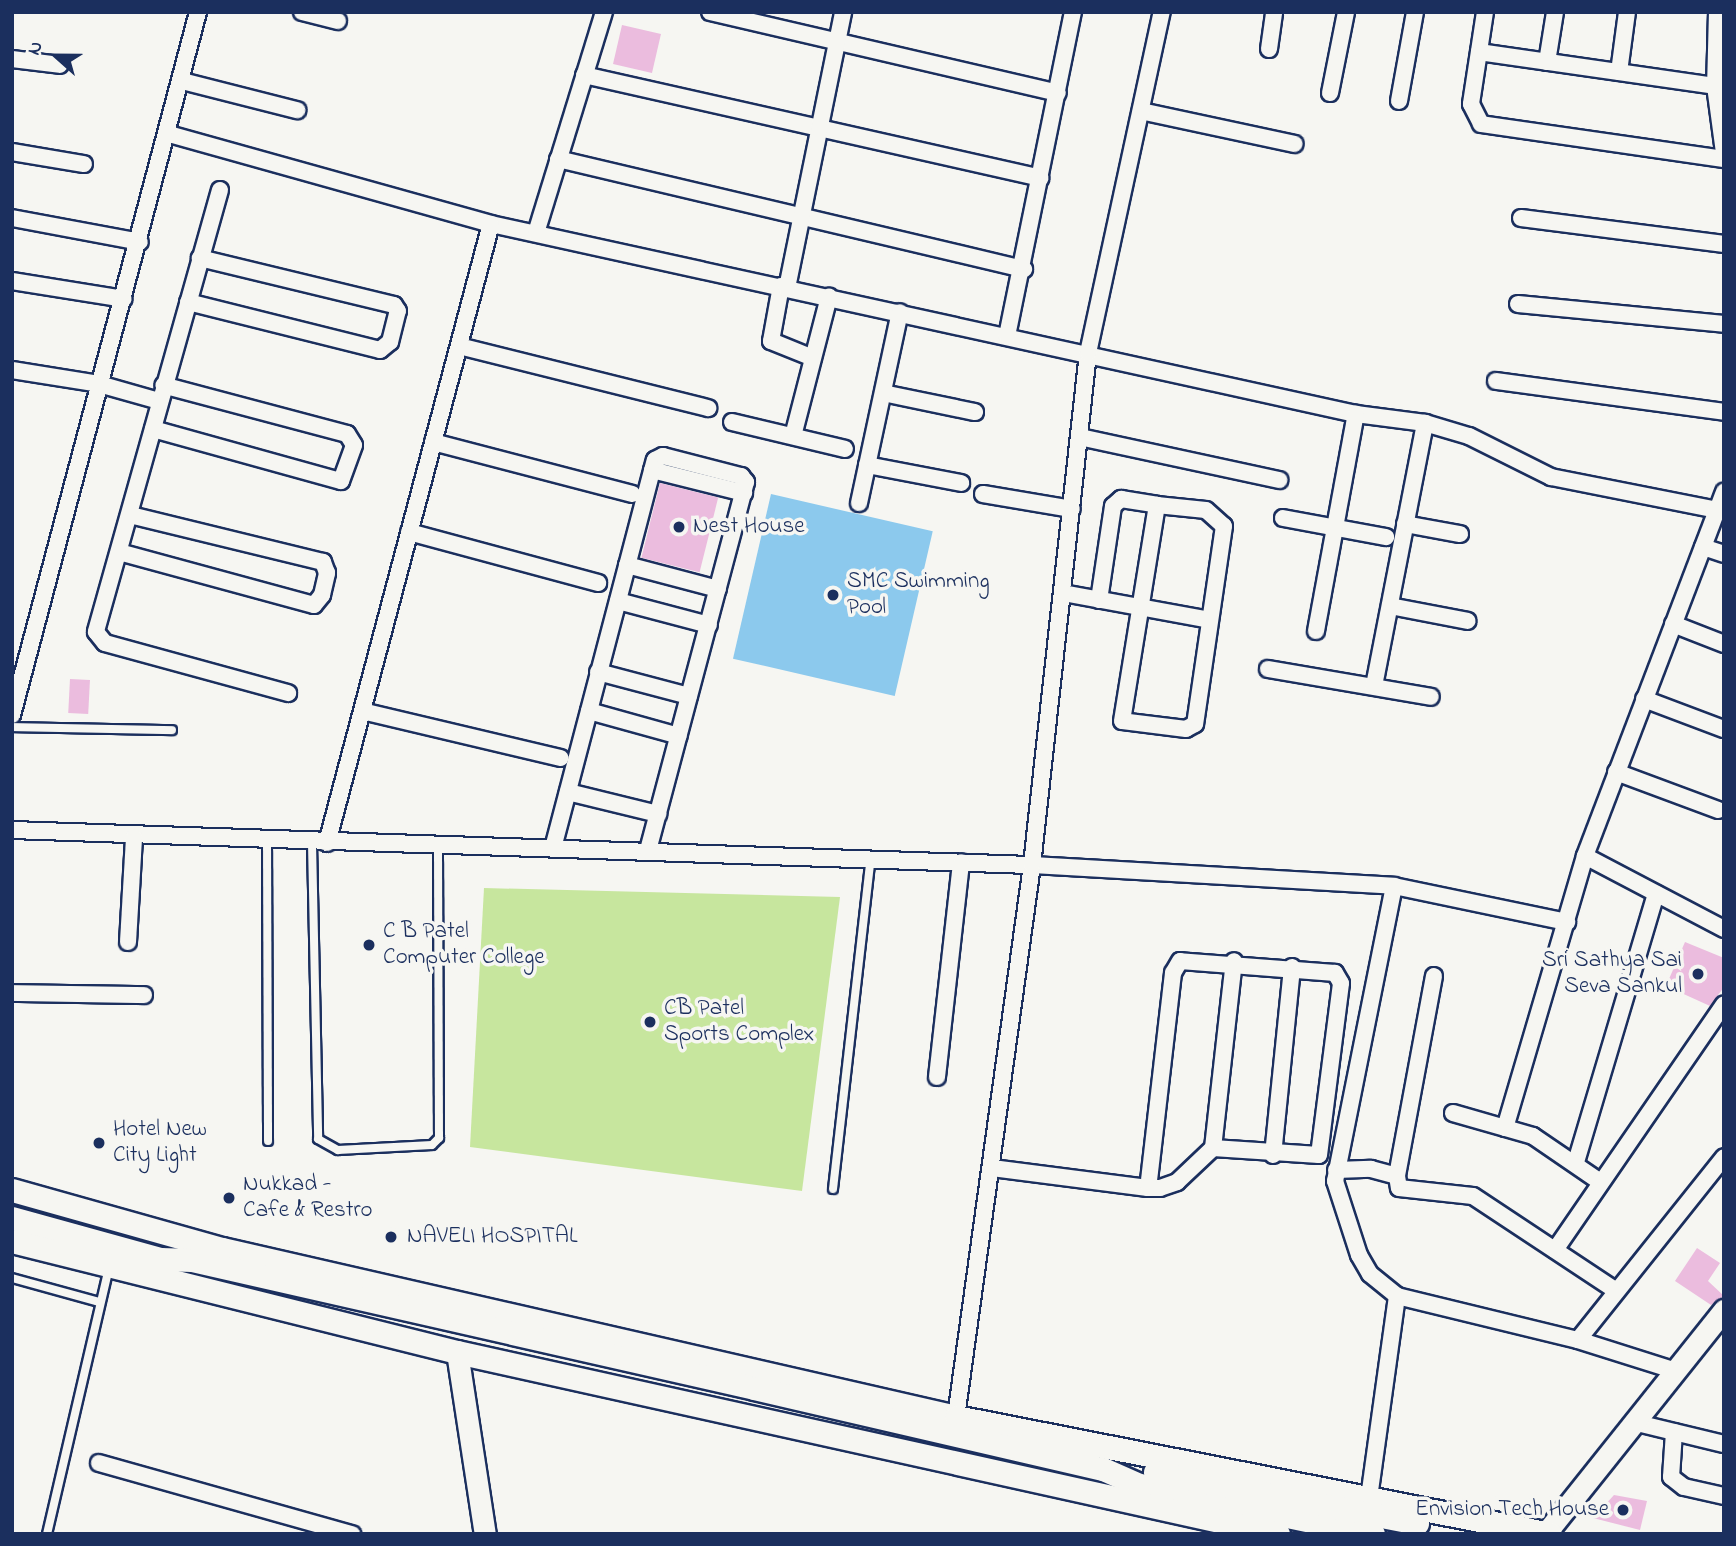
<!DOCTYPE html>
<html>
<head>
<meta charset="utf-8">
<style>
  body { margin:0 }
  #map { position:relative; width:1736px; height:1546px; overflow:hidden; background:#f6f6f2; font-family:"Indie Flower",sans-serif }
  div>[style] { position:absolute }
  .green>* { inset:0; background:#c7e69e }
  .water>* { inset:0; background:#8cc9ed; transform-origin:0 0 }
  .building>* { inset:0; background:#ebbcde; transform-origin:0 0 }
  .roads { filter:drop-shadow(2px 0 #1b2f5e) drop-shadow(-2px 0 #1b2f5e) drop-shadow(0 2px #1b2f5e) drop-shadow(0 -2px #1b2f5e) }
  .service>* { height:8px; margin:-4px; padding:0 4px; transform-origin:4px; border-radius:4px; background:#f6f6f2 }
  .minor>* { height:16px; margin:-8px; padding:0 8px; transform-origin:8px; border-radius:8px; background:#f6f6f2 }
  .tertiary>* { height:21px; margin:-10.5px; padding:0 10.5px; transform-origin:10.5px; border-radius:10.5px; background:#f6f6f2 }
  .secondary>* { height:23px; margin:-11.5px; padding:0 11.5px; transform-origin:11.5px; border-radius:11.5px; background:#f6f6f2 }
  .dots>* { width:19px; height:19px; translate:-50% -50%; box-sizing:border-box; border:4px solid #f6f6f2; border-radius:50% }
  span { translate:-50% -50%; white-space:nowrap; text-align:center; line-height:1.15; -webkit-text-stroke:7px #f6f6f2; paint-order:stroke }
  .poi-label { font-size:23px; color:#1b2f5e }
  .left { translate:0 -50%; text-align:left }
  .right { translate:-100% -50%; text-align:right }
  .frame { position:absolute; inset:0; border:14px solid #1b2f5e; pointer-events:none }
  .north { position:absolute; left:21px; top:21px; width:70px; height:70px; -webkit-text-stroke:5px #f6f6f2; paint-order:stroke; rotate:291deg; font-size:19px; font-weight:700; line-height:28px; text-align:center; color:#1b2f5e }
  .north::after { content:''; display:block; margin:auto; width:24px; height:32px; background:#1b2f5e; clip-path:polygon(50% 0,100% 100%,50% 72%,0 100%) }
</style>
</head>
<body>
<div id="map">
  <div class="green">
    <div style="clip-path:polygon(484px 888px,840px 897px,802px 1191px,470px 1147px)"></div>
  </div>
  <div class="water">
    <div style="left:771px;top:494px;width:166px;height:169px;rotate:13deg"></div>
  </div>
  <div class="building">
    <div style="left:622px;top:25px;width:40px;height:40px;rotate:13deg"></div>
    <div style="left:660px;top:483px;width:60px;height:77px;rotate:14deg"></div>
    <div style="left:70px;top:679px;width:20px;height:34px;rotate:3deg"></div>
    <div style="clip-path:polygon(1685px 942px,1724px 958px,1724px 987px,1710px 1006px,1666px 986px)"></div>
    <div style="clip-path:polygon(1697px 1248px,1720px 1263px,1708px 1281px,1724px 1296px,1711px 1305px,1675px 1281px)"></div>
    <div style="clip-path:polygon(1614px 1495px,1647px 1501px,1640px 1530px,1593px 1518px)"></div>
  </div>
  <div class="roads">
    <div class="service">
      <div style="left:12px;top:727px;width:160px;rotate:1.1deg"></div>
      <div style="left:267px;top:841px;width:300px;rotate:89.8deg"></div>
      <div style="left:312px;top:843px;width:296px;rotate:88.8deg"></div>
      <div style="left:318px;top:1139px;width:23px;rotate:29deg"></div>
      <div style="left:338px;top:1150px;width:94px;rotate:-3deg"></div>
      <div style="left:432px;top:1145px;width:10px;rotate:-45deg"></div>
      <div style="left:439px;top:1138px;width:293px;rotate:-90.2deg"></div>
      <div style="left:833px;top:1189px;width:333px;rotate:-83.5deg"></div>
      <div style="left:12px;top:1278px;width:90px;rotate:15.4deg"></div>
      <div style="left:47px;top:1534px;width:273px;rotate:-76.9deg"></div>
    </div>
    <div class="minor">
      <div style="left:302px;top:12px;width:37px;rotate:14deg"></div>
      <div style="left:710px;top:12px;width:357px;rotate:13.1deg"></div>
      <div style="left:1485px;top:12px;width:93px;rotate:98.7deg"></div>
      <div style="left:1471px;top:104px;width:22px;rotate:63deg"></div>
      <div style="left:1481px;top:124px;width:246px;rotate:8.2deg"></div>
      <div style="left:1717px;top:12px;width:74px;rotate:91.5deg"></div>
      <div style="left:1715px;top:86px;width:68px;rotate:82.3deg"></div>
      <div style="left:1269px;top:49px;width:37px;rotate:-82deg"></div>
      <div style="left:1479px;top:52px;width:238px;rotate:8.2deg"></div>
      <div style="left:12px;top:59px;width:48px;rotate:7.1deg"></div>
      <div style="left:1547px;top:62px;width:51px;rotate:-80.9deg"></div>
      <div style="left:1619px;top:72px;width:61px;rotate:-82.4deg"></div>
      <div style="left:584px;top:75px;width:468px;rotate:12.7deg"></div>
      <div style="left:182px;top:81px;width:119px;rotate:14.2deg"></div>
      <div style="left:1330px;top:93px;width:83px;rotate:-78.8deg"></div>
      <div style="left:1399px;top:101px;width:90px;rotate:-79.8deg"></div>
      <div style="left:1141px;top:111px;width:157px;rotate:12.1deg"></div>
      <div style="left:169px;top:134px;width:334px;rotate:15.6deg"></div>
      <div style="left:491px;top:224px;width:886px;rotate:12.39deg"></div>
      <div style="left:1356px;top:414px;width:70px;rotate:7.4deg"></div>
      <div style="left:1425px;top:423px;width:46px;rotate:16.5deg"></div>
      <div style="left:1469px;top:436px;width:92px;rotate:26.6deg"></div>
      <div style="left:1551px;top:477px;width:169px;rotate:11.2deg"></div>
      <div style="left:12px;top:152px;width:73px;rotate:9.5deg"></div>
      <div style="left:558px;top:159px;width:479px;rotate:13.3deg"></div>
      <div style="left:220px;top:190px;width:459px;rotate:105.7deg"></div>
      <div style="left:96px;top:632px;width:14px;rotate:51deg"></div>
      <div style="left:105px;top:643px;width:190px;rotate:15.3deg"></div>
      <div style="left:12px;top:218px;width:130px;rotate:10.6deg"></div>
      <div style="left:1521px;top:218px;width:205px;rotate:7.3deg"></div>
      <div style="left:536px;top:233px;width:231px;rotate:-72.9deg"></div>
      <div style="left:12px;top:281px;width:113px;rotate:9.1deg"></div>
      <div style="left:781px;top:286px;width:56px;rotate:100.3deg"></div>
      <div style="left:771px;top:341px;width:45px;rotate:22deg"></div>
      <div style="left:787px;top:288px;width:282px;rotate:-78.5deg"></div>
      <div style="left:188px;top:302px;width:198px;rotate:14deg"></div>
      <div style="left:380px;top:350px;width:13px;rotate:-39deg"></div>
      <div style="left:390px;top:342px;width:32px;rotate:-76deg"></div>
      <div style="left:398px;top:311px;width:7px;rotate:-124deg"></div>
      <div style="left:394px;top:305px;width:200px;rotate:-166.4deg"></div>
      <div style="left:1518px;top:304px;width:207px;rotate:5.5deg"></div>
      <div style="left:1007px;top:336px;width:331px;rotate:-78.5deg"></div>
      <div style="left:459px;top:346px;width:257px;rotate:14deg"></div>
      <div style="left:12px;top:370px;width:88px;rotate:9.1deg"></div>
      <div style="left:99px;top:384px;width:62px;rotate:15.8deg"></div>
      <div style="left:1496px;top:381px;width:230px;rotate:7.7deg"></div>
      <div style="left:883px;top:393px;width:94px;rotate:11.7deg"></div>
      <div style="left:732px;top:422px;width:116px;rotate:13.4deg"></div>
      <div style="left:153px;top:429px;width:195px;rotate:15.5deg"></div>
      <div style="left:341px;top:481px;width:38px;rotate:-70deg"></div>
      <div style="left:354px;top:445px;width:13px;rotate:-122deg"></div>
      <div style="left:347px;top:434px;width:190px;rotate:-165.1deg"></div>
      <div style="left:793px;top:436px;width:144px;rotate:-75.5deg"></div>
      <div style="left:1080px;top:437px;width:204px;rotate:12.2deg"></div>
      <div style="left:433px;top:442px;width:206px;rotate:14.6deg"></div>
      <div style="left:867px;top:465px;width:96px;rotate:10.8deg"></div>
      <div style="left:652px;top:470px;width:95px;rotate:14deg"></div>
      <div style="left:983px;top:494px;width:90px;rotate:9.6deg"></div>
      <div style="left:859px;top:503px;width:195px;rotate:-77.9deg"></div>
      <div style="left:1157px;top:505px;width:49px;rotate:5.8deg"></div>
      <div style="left:1206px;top:510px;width:24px;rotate:42deg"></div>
      <div style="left:1224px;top:526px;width:200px;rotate:98.3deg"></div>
      <div style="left:1195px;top:724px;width:10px;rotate:151deg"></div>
      <div style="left:1186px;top:729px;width:64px;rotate:-172.9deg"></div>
      <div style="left:1122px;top:721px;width:219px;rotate:-80.8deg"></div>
      <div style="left:1283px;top:518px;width:105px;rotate:10.5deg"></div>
      <div style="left:1405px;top:524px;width:56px;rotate:10.3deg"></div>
      <div style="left:409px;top:532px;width:196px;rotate:15.1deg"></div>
      <div style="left:1703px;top:547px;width:22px;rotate:18deg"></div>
      <div style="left:119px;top:552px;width:202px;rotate:15.2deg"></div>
      <div style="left:314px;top:605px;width:13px;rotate:-51deg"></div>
      <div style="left:322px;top:595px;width:23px;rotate:-77deg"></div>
      <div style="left:327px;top:573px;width:12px;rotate:-110deg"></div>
      <div style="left:323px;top:562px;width:199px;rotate:-166.3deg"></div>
      <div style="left:627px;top:565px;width:94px;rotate:14.8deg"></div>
      <div style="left:1063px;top:593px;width:149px;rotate:10.4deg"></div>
      <div style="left:1099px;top:600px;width:95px;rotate:-81.5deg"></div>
      <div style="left:1113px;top:506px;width:11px;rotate:-41deg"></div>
      <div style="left:1121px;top:499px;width:36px;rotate:9deg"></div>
      <div style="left:618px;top:601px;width:94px;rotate:14.8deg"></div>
      <div style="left:1390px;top:606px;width:79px;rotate:10.9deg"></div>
      <div style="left:1673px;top:624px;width:55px;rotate:21.4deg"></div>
      <div style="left:1316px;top:631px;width:221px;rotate:-79.6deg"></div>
      <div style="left:1268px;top:669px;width:165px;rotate:9.7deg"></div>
      <div style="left:598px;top:672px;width:94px;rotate:14.8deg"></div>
      <div style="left:1374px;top:686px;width:268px;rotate:-79deg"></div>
      <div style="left:1644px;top:699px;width:85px;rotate:20.6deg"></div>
      <div style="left:362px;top:711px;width:204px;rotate:13.3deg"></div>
      <div style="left:589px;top:711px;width:93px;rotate:15.5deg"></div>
      <div style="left:12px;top:715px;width:727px;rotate:-75.18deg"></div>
      <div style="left:1616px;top:772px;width:109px;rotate:20.4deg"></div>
      <div style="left:568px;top:792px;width:93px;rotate:13.7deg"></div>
      <div style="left:12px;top:830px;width:1021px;rotate:1.97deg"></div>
      <div style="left:1032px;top:865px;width:363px;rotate:3.3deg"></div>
      <div style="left:1394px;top:886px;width:177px;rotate:11.8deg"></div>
      <div style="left:327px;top:843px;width:640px;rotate:-75.16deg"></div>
      <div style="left:553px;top:848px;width:401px;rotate:-75.3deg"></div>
      <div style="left:655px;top:460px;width:9px;rotate:-27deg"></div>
      <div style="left:663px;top:456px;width:81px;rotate:14.4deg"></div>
      <div style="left:741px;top:476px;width:8px;rotate:50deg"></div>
      <div style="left:746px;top:482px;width:382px;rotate:104.9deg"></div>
      <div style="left:1585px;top:856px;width:157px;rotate:27.7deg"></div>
      <div style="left:1394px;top:886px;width:301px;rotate:101.3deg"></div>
      <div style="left:1335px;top:1181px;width:78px;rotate:72deg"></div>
      <div style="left:1359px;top:1255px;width:22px;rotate:60deg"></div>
      <div style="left:1370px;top:1274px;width:35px;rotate:39deg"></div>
      <div style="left:128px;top:942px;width:105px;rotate:-86.7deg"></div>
      <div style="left:1434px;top:976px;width:203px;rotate:100.5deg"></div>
      <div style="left:1397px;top:1176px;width:12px;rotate:81deg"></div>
      <div style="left:1399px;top:1188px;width:74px;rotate:6.2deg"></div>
      <div style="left:1473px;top:1196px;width:170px;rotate:33.5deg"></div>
      <div style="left:12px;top:993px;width:132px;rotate:0.9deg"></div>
      <div style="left:937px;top:1077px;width:216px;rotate:-83.6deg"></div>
      <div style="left:1453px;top:1113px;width:83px;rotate:16deg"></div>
      <div style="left:1533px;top:1136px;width:80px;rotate:34.3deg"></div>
      <div style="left:1505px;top:1128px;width:284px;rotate:-73.6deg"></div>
      <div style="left:1585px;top:856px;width:390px;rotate:-69.1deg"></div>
      <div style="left:1213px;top:1148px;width:188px;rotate:-83.6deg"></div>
      <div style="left:1273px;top:1155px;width:189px;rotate:-84.2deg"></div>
      <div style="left:1576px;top:1162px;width:280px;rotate:-73.4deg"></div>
      <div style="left:991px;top:1169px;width:1px;rotate:-45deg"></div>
      <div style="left:992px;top:1168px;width:157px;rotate:7.3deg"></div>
      <div style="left:1148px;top:1188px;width:12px"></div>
      <div style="left:1160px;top:1188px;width:18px;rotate:-19deg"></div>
      <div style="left:1177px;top:1182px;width:50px;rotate:-43.4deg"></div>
      <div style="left:1213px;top:1148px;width:106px;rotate:3.8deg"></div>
      <div style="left:1319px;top:1155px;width:173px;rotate:-82.7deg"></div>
      <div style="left:1341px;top:983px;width:12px;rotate:-121deg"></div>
      <div style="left:1335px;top:973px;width:155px;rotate:-175.6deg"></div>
      <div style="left:1180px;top:961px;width:14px;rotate:120deg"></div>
      <div style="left:1173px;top:973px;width:216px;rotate:96.6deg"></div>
      <div style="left:1336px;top:1170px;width:35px;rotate:-2deg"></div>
      <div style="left:1371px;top:1169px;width:27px;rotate:15deg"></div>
      <div style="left:1555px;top:1250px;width:298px;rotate:-55.5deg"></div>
      <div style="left:1578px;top:1340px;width:234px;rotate:-51.4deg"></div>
      <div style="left:956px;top:1417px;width:557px;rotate:-82.16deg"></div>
      <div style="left:1032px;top:865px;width:515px;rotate:-83.76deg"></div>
      <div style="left:1088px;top:353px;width:349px;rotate:-77.8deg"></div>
      <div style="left:1633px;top:1422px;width:94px;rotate:13.6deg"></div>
      <div style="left:1674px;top:1432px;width:45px;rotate:93.8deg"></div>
      <div style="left:1671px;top:1477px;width:16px;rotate:38deg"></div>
      <div style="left:1684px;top:1487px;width:41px;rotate:12.7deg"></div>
      <div style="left:99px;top:1463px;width:263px;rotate:15.7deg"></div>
      <div style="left:1369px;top:1498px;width:204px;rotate:-82.1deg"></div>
      <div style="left:1397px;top:1296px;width:186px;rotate:13.7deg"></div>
      <div style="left:1578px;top:1340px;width:100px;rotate:17.5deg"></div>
    </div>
    <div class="tertiary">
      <div style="left:457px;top:1352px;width:184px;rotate:81.3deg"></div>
      <div style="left:1545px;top:1534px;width:287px;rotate:-51.4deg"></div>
    </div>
    <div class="secondary">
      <div style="left:12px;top:1190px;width:218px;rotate:15.7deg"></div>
      <div style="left:222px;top:1249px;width:753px;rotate:12.89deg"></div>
      <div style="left:956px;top:1417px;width:605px;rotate:11.14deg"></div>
      <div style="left:12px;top:1218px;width:154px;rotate:15.5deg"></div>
      <div style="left:160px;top:1259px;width:32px;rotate:2deg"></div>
      <div style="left:192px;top:1260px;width:576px;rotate:12.83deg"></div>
      <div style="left:754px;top:1388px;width:358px;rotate:13.1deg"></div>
      <div style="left:1103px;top:1469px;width:39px;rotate:24deg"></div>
      <div style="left:1139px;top:1485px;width:239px;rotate:11.8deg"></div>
      <div style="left:12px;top:1241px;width:459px;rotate:14deg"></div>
      <div style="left:457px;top:1352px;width:841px;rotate:12.5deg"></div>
      <div style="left:1155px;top:1472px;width:267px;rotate:11deg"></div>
    </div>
  </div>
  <div class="dots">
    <div style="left:679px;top:527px;background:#1b2f5e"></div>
    <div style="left:833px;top:595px;background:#1b2f5e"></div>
    <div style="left:369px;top:945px;background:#1b2f5e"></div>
    <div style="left:1698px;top:974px;background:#1b2f5e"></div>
    <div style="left:650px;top:1022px;background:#1b2f5e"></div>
    <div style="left:99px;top:1143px;background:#1b2f5e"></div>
    <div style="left:229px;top:1198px;background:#1b2f5e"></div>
    <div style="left:391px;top:1237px;background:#1b2f5e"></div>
    <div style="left:1623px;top:1510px;background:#1b2f5e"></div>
  </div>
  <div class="poi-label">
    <span class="left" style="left:693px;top:527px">Nest House</span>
    <span class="left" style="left:847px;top:595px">SMC Swimming<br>Pool</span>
    <span class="left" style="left:383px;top:945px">C B Patel<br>Computer College</span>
    <span class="right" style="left:1682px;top:974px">Sri Sathya Sai<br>Seva Sankul</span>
    <span class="left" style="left:664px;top:1022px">CB Patel<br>Sports Complex</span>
    <span class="left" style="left:113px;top:1143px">Hotel New<br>City Light</span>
    <span class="left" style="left:243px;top:1198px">Nukkad -<br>Cafe &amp; Restro</span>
    <span class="left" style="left:407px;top:1237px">NAVELI HOSPITAL</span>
    <span class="right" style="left:1609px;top:1510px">Envision Tech House</span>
  </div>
  <div class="frame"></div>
  <div class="north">N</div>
</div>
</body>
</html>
